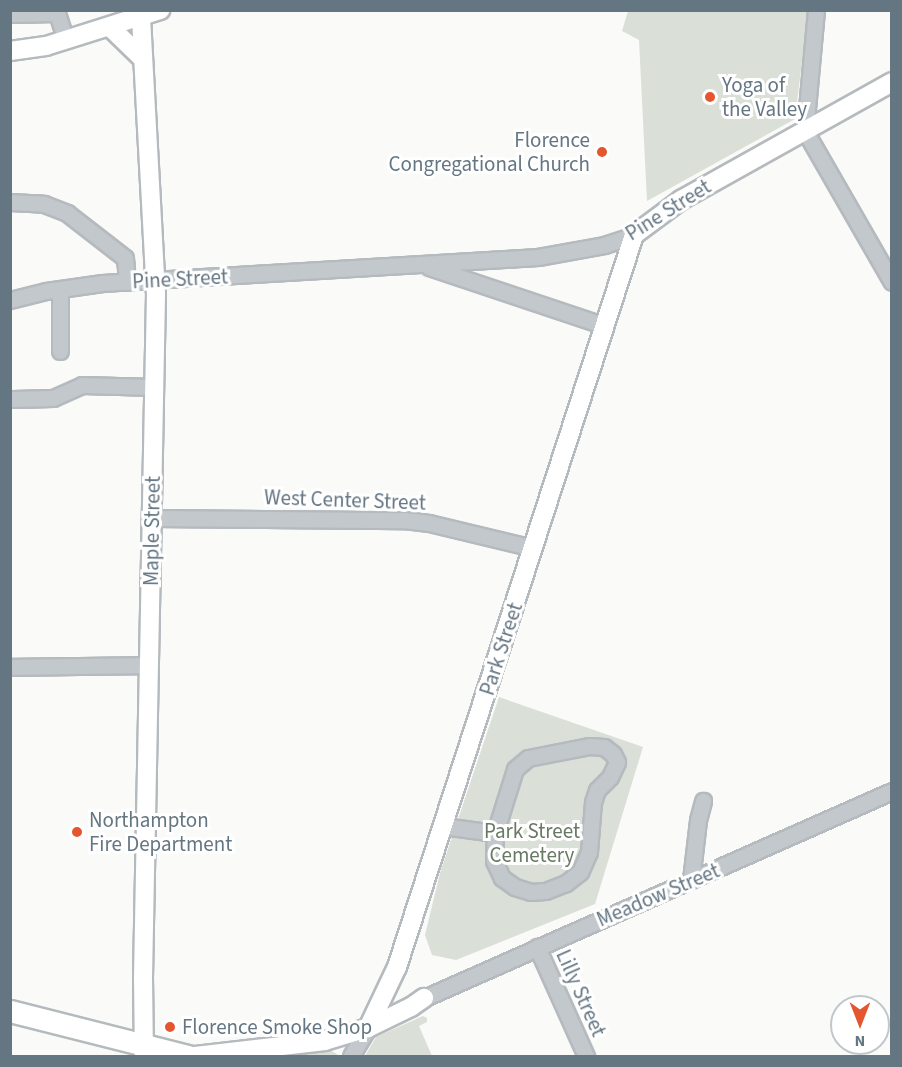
<!DOCTYPE html>
<html>
<head>
<meta charset="utf-8">
<style>
  body { margin:0 }
  #map { position:relative; width:902px; height:1067px; overflow:hidden; background:#fafaf8; font-family:"Source Sans 3",sans-serif }
  div>[style] { position:absolute }
  .green>* { inset:0; background:#dadfd7 }
  .roads { filter:drop-shadow(2px 0 #b5babe) drop-shadow(-2px 0 #b5babe) drop-shadow(0 2px #b5babe) drop-shadow(0 -2px #b5babe) }
  .minor>* { height:15px; margin:-7.5px; padding:0 7.5px; transform-origin:7.5px; border-radius:7.5px; background:#c3c8cc }
  .major>* { height:18px; margin:-9px; padding:0 9px; transform-origin:9px; border-radius:9px; background:#fff }
  .highway>* { height:21px; margin:-10.5px; padding:0 10.5px; transform-origin:10.5px; border-radius:10.5px; background:#fff }
  .dots>* { width:16px; height:16px; translate:-50% -50%; box-sizing:border-box; border:3px solid #fff; border-radius:50% }
  span { translate:-50% -50%; white-space:nowrap; text-align:center; line-height:1.15; -webkit-text-stroke:6px #fff; paint-order:stroke }
  .poi-label { font-size:21px; color:#657683 }
  .left { translate:0 -50%; text-align:left }
  .right { translate:-100% -50%; text-align:right }
  .street-label { font-size:21px; color:#657683 }
  .park-label { font-size:21px; color:#687a64 }
  .frame { position:absolute; inset:0; border:12px solid #657683; pointer-events:none }
  .north { position:absolute; left:830px; top:995px; width:60px; height:60px; box-sizing:border-box; background:#fff; border:2px solid #c1c8cd; border-radius:50%; rotate:180deg; font-size:16px; font-weight:700; line-height:24px; text-align:center; color:#657683 }
  .north::after { content:''; display:block; margin:auto; width:21px; height:27px; background:#e4572e; clip-path:polygon(50% 0,100% 100%,50% 72%,0 100%) }
</style>
</head>
<body>
<div id="map">
  <div class="green">
    <div style="clip-path:polygon(628px 11px,808px 11px,795px 119px,647px 201px,639px 40px,622px 31px)"></div>
    <div style="clip-path:polygon(499px 697px,643px 747px,595px 904px,456px 960px,432px 955px,425px 935px,440px 873px)"></div>
    <div style="clip-path:polygon(423px 1016px,427px 1018px,427px 1022px,419px 1026px,432px 1056px,365px 1056px,376px 1037px)"></div>
    <div style="clip-path:polygon(330px 1050px,340px 1056px,276px 1056px,324px 1051px)"></div>
  </div>
  <div class="roads">
    <div class="minor">
      <div style="left:56px;top:10px;width:32px;rotate:72deg"></div>
      <div style="left:816px;top:10px;width:121px;rotate:95.2deg"></div>
      <div style="left:805px;top:131px;width:174px;rotate:60.1deg"></div>
      <div style="left:10px;top:14px;width:46px;rotate:-1.2deg"></div>
      <div style="left:10px;top:202px;width:34px;rotate:3deg"></div>
      <div style="left:44px;top:204px;width:25px;rotate:21deg"></div>
      <div style="left:67px;top:213px;width:73px;rotate:37.8deg"></div>
      <div style="left:125px;top:258px;width:24px;rotate:85deg"></div>
      <div style="left:429px;top:267px;width:186px;rotate:18.5deg"></div>
      <div style="left:60px;top:289px;width:62px;rotate:90deg"></div>
      <div style="left:10px;top:300px;width:37px;rotate:-14deg"></div>
      <div style="left:46px;top:291px;width:57px;rotate:-8.1deg"></div>
      <div style="left:102px;top:283px;width:437px;rotate:-3.4deg"></div>
      <div style="left:538px;top:257px;width:67px;rotate:-10.3deg"></div>
      <div style="left:604px;top:245px;width:32px;rotate:-18deg"></div>
      <div style="left:13px;top:399px;width:40px;rotate:-1.4deg"></div>
      <div style="left:53px;top:398px;width:32px;rotate:-24deg"></div>
      <div style="left:82px;top:385px;width:73px;rotate:1.6deg"></div>
      <div style="left:153px;top:518px;width:251px;rotate:0.5deg"></div>
      <div style="left:404px;top:520px;width:25px;rotate:7deg"></div>
      <div style="left:429px;top:523px;width:107px;rotate:13.5deg"></div>
      <div style="left:10px;top:667px;width:139px;rotate:-0.8deg"></div>
      <div style="left:443px;top:826px;width:52px;rotate:7.7deg"></div>
      <div style="left:495px;top:833px;width:67px;rotate:-72.6deg"></div>
      <div style="left:515px;top:769px;width:17px;rotate:-40deg"></div>
      <div style="left:528px;top:758px;width:62px;rotate:-11.1deg"></div>
      <div style="left:589px;top:746px;width:15px;rotate:4deg"></div>
      <div style="left:604px;top:747px;width:11px;rotate:38deg"></div>
      <div style="left:613px;top:754px;width:9px;rotate:63deg"></div>
      <div style="left:617px;top:762px;width:17px;rotate:115deg"></div>
      <div style="left:610px;top:777px;width:18px;rotate:135deg"></div>
      <div style="left:597px;top:790px;width:13px;rotate:108deg"></div>
      <div style="left:593px;top:802px;width:50px;rotate:94.6deg"></div>
      <div style="left:589px;top:852px;width:22px;rotate:114deg"></div>
      <div style="left:580px;top:872px;width:18px;rotate:142deg"></div>
      <div style="left:566px;top:883px;width:22px;rotate:159deg"></div>
      <div style="left:545px;top:891px;width:14px;rotate:176deg"></div>
      <div style="left:531px;top:892px;width:17px;rotate:-163deg"></div>
      <div style="left:515px;top:887px;width:16px;rotate:-145deg"></div>
      <div style="left:502px;top:878px;width:19px;rotate:-115deg"></div>
      <div style="left:494px;top:861px;width:28px;rotate:-88deg"></div>
      <div style="left:691px;top:880px;width:60px;rotate:-83.3deg"></div>
      <div style="left:698px;top:820px;width:20px;rotate:-75deg"></div>
      <div style="left:537px;top:947px;width:120px;rotate:65.8deg"></div>
      <div style="left:424px;top:998px;width:512px;rotate:-23.86deg"></div>
      <div style="left:351px;top:1056px;width:33px;rotate:-59deg"></div>
    </div>
    <div class="major">
      <div style="left:141px;top:18px;width:276px;rotate:86.9deg"></div>
      <div style="left:156px;top:294px;width:683px;rotate:91.09deg"></div>
      <div style="left:143px;top:977px;width:79px;rotate:89.3deg"></div>
      <div style="left:110px;top:27px;width:46px;rotate:44.1deg"></div>
      <div style="left:10px;top:51px;width:36px;rotate:-8deg"></div>
      <div style="left:46px;top:46px;width:120px;rotate:-17.5deg"></div>
      <div style="left:368px;top:1028px;width:68px;rotate:-64.6deg"></div>
      <div style="left:397px;top:967px;width:769px;rotate:-72.06deg"></div>
      <div style="left:634px;top:235px;width:59px;rotate:-36.7deg"></div>
      <div style="left:681px;top:200px;width:242px;rotate:-29.2deg"></div>
      <div style="left:195px;top:1056px;width:131px;rotate:-6.6deg"></div>
      <div style="left:325px;top:1041px;width:45px;rotate:-16.8deg"></div>
      <div style="left:368px;top:1028px;width:48px;rotate:-26deg"></div>
      <div style="left:411px;top:1007px;width:16px;rotate:-35deg"></div>
    </div>
    <div class="highway">
      <div style="left:10px;top:1011px;width:184px;rotate:14.2deg"></div>
    </div>
  </div>
  <div class="dots">
    <div style="left:710px;top:97px;background:#e4572e"></div>
    <div style="left:602px;top:152px;background:#e4572e"></div>
    <div style="left:77px;top:832px;background:#e4572e"></div>
    <div style="left:170px;top:1027px;background:#e4572e"></div>
  </div>
  <div class="poi-label">
    <span class="left" style="left:722px;top:97px">Yoga of<br>the Valley</span>
    <span class="right" style="left:590px;top:152px">Florence<br>Congregational Church</span>
    <span class="left" style="left:89px;top:832px">Northampton<br>Fire Department</span>
    <span class="left" style="left:182px;top:1027px">Florence Smoke Shop</span>
  </div>
  <div class="street-label">
    <span style="left:668px;top:210px;rotate:-32deg">Pine Street</span>
    <span style="left:180px;top:279px;rotate:-3deg">Pine Street</span>
    <span style="left:345px;top:500px;rotate:2deg">West Center Street</span>
    <span style="left:152px;top:531px;rotate:-89deg">Maple Street</span>
    <span style="left:501px;top:649px;rotate:-72deg">Park Street</span>
    <span style="left:658px;top:895px;rotate:-23deg">Meadow Street</span>
    <span style="left:581px;top:993px;rotate:66deg">Lilly Street</span>
  </div>
  <div class="park-label">
    <span style="left:532px;top:843px">Park Street<br>Cemetery</span>
  </div>
  <div class="frame"></div>
  <div class="north">N</div>
</div>
</body>
</html>
